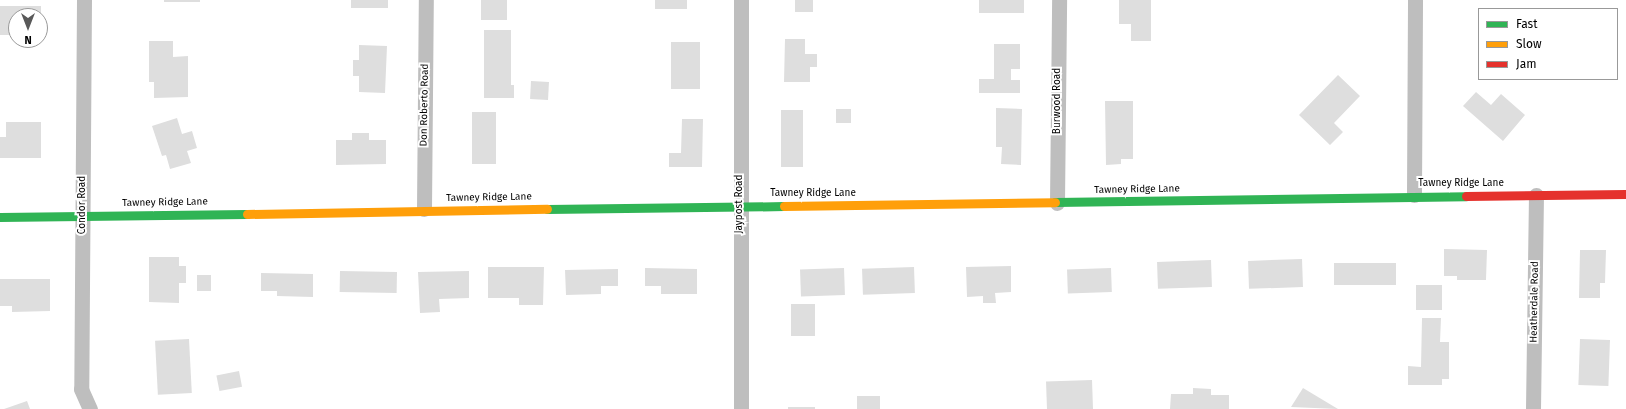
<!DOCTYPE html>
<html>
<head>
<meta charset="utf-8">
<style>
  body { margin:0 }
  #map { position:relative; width:1626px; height:409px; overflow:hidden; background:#fff; font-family:"Fira Sans",sans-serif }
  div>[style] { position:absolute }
  .building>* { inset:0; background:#dedede; transform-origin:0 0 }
  .street>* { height:15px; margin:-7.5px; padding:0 7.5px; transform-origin:7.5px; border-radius:7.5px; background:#bebebe }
  .fast>* { height:9px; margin:-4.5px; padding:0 4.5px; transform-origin:4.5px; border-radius:4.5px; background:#30b455 }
  .slow>* { height:9px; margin:-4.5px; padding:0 4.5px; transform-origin:4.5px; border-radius:4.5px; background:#ff9f0a }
  .jam>* { height:9px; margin:-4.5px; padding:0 4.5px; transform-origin:4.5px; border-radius:4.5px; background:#e5322d }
  span { translate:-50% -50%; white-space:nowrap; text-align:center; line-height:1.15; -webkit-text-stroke:4px #fff; paint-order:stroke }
  .street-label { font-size:10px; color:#000 }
  .legend { position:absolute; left:1478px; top:8px; width:140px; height:72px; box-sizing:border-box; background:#fff; border:1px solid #999; margin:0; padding:5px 7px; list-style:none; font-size:12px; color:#000 }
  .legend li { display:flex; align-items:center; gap:8px; height:20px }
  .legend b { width:20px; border:1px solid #999 }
  .north { position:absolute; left:8px; top:8px; width:40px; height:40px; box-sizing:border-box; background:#fff; border:1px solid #999; border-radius:50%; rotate:180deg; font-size:11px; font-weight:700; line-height:16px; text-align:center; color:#000 }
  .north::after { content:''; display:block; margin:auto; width:14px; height:18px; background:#595959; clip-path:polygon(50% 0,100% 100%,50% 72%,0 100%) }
</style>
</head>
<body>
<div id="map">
  <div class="building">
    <div style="left:164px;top:0;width:36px;height:2px"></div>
    <div style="left:351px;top:0;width:37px;height:8px"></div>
    <div style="left:481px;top:0;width:26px;height:20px"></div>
    <div style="left:655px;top:0;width:32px;height:9px"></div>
    <div style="left:795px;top:0;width:18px;height:12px"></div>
    <div style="left:979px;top:0;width:45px;height:13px"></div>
    <div style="clip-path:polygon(1119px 0,1151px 0,1151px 41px,1131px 41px,1131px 24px,1119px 24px)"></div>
    <div style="clip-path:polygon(0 6px,41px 6px,41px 16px,16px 16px,16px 35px,0 35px)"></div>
    <div style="clip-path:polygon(484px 30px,511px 30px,511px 85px,514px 85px,514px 98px,484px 98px)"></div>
    <div style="clip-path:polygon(785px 39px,805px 39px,805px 54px,817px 54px,817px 67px,810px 67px,810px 82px,784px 82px)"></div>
    <div style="clip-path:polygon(149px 41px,173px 41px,173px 57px,188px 56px,188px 97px,154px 98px,154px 82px,149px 82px)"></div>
    <div style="left:671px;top:42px;width:29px;height:47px"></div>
    <div style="clip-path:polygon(994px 44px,1020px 44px,1020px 69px,1011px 69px,1011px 80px,1020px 80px,1020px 93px,979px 93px,979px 79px,994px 79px)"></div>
    <div style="clip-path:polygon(359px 45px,387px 46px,385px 93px,359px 92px,359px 76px,353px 76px,353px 60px,359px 60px)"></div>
    <div style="clip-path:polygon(1338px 75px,1360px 96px,1334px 123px,1343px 132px,1330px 145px,1299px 115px)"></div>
    <div style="left:531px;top:81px;width:18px;height:18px;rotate:3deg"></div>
    <div style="clip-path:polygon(1476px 92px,1491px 105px,1501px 94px,1525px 115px,1503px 141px,1463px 106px)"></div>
    <div style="clip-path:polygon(1105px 101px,1133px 101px,1133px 159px,1121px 159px,1121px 164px,1106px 165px)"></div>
    <div style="clip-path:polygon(996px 108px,1022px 109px,1021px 165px,1001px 164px,1002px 147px,996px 147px)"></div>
    <div style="left:836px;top:109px;width:15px;height:14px"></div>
    <div style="left:781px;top:110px;width:22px;height:57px"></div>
    <div style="left:472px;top:112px;width:24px;height:52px"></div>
    <div style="clip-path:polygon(177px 118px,182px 134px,192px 131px,197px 148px,187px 151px,191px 163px,170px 169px,166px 155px,162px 156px,152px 126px)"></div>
    <div style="clip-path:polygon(682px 119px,703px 119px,702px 167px,669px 167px,669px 153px,681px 153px)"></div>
    <div style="clip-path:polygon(6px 122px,41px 122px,41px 158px,0 158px,0 137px,6px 137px)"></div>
    <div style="clip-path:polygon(352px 133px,369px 133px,369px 140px,386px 140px,386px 164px,336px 165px,336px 140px,352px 140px)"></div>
    <div style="clip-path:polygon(1444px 249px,1487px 250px,1486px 280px,1457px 280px,1457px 276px,1444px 276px)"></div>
    <div style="clip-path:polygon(1580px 250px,1606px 250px,1605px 283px,1600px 283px,1600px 298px,1579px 298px)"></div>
    <div style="clip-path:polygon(149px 257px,179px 257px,179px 266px,186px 266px,186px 283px,179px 283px,179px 303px,149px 302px)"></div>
    <div style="left:1302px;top:259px;width:28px;height:54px;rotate:88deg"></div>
    <div style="left:1211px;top:260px;width:27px;height:54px;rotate:88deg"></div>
    <div style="left:1334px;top:263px;width:62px;height:22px"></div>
    <div style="clip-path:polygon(1011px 266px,1011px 292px,995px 293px,996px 303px,983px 303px,983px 296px,967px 297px,966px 267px)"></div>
    <div style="clip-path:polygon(488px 267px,544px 267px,543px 305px,519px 305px,519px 298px,488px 298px)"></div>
    <div style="left:914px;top:267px;width:26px;height:52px;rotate:88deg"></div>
    <div style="clip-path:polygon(645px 268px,697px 269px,697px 294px,661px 294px,661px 286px,645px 286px)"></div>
    <div style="left:844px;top:268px;width:27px;height:44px;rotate:88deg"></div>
    <div style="left:1111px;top:268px;width:24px;height:44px;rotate:88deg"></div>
    <div style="clip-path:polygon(618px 269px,618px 286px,601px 286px,601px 294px,566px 295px,565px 270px)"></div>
    <div style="left:340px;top:271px;width:57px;height:21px;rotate:1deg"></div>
    <div style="clip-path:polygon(469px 271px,469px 298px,439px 299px,440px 312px,420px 313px,418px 272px)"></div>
    <div style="clip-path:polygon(261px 273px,313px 274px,313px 297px,277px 296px,277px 291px,261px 291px)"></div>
    <div style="left:197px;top:275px;width:14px;height:16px"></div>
    <div style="clip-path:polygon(0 279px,50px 279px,50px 311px,12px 312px,12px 306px,0 306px)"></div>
    <div style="left:1416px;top:285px;width:26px;height:25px"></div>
    <div style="left:791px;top:304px;width:24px;height:32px"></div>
    <div style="clip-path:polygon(1422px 318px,1441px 318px,1440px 342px,1449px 342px,1449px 379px,1442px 379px,1442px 385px,1408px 385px,1408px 366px,1421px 367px)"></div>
    <div style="left:189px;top:339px;width:54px;height:34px;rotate:87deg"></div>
    <div style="left:1580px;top:339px;width:30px;height:46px;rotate:2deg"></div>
    <div style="left:239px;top:371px;width:16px;height:23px;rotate:79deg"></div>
    <div style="left:1092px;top:380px;width:29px;height:46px;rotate:88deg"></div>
    <div style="clip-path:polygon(1193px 388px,1211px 389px,1211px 395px,1229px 395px,1229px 409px,1170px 409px,1171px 394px,1193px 394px)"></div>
    <div style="clip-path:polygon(1303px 388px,1338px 409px,1291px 407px)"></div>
    <div style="left:857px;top:396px;width:23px;height:13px"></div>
    <div style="clip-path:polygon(27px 401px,30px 409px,4px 409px)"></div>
    <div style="left:788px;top:407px;width:27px;height:2px"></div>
  </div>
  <div class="street">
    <div style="left:84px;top:0;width:389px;rotate:90.4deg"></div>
    <div style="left:81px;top:389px;width:22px;rotate:66deg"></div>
    <div style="left:1414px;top:195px;width:195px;rotate:-89.7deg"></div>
    <div style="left:1057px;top:203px;width:203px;rotate:-89.4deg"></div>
    <div style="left:424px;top:209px;width:209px;rotate:-89.5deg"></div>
    <div style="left:741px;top:409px;width:409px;rotate:-90deg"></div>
    <div style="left:1533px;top:409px;width:214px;rotate:-89.2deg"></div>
  </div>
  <div class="fast">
    <div style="left:1055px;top:202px;width:411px;rotate:-0.8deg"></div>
    <div style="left:547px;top:209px;width:237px;rotate:-0.7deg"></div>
    <div style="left:0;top:217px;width:247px;rotate:-0.7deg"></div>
  </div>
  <div class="slow">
    <div style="left:784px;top:206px;width:271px;rotate:-0.8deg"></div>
    <div style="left:247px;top:214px;width:300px;rotate:-1deg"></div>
  </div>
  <div class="jam">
    <div style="left:1466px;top:196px;width:160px;rotate:-0.7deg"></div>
  </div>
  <div class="street-label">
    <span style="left:1058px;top:101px;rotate:-90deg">Burwood Road</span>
    <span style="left:425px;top:105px;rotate:-89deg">Don Roberto Road</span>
    <span style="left:1461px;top:184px">Tawney Ridge Lane</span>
    <span style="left:1137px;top:190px;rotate:-1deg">Tawney Ridge Lane</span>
    <span style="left:813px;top:194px">Tawney Ridge Lane</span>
    <span style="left:489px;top:198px;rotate:-1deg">Tawney Ridge Lane</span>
    <span style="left:165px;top:203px;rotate:-1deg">Tawney Ridge Lane</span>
    <span style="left:740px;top:204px;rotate:-90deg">Jaypost Road</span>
    <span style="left:83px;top:205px;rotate:-90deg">Condor Road</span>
    <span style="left:1535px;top:302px;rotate:-89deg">Heatherdale Road</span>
  </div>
  <ul class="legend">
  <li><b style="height:5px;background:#30b455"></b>Fast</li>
  <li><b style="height:5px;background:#ff9f0a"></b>Slow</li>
  <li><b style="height:5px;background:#e5322d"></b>Jam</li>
  </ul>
  <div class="north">N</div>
</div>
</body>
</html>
